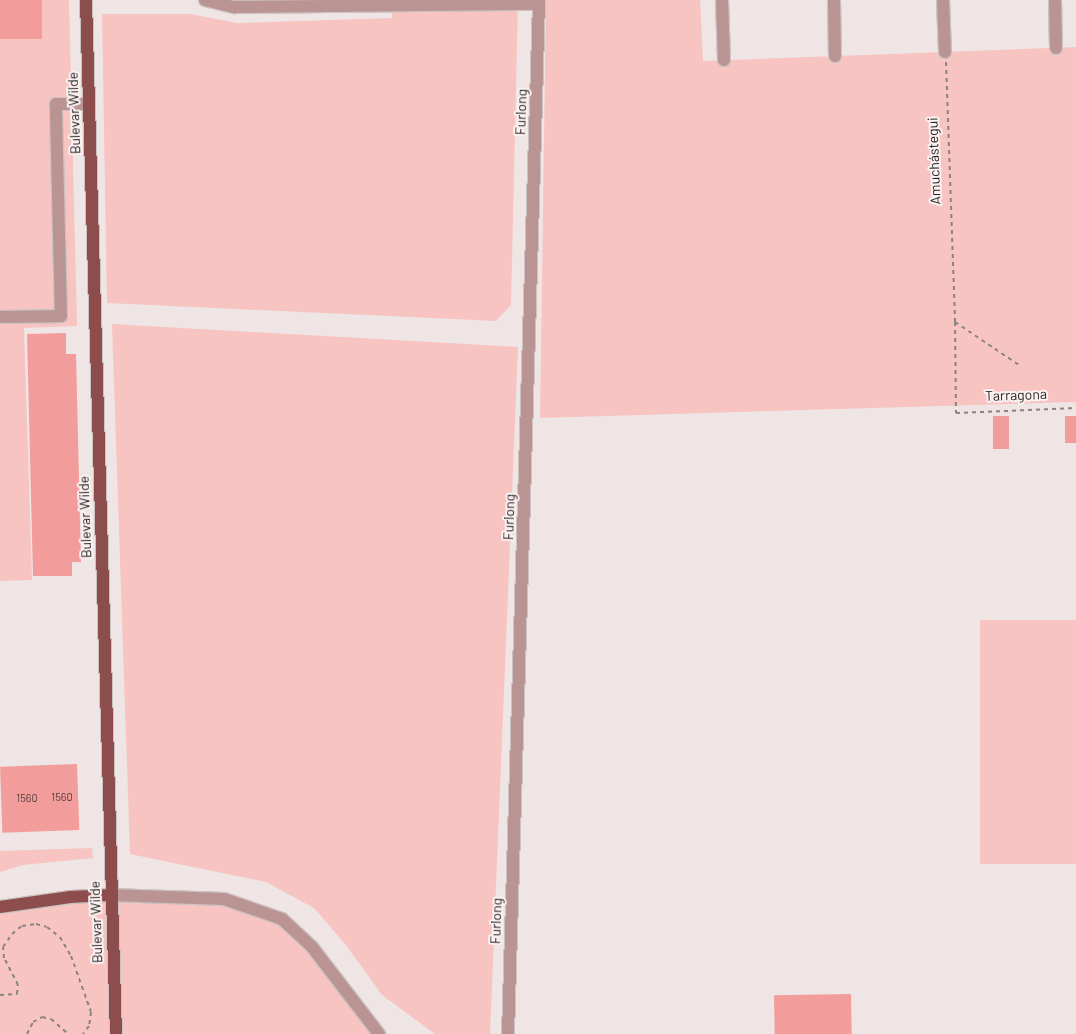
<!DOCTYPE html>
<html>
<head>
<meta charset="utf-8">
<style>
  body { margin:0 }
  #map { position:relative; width:1076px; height:1034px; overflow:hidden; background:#efe5e4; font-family:Barlow,sans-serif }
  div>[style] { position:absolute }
  .green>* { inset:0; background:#f7c4c2; transform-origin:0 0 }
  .building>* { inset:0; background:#f29d9b; transform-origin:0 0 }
  .path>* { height:2px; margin-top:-1px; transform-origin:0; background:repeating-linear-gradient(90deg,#8a8382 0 4px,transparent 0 8px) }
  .roads { filter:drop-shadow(1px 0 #cbc2c1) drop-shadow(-1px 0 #cbc2c1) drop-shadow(0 1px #cbc2c1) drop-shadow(0 -1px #cbc2c1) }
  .minor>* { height:12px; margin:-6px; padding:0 6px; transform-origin:6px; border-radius:6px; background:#ba9493 }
  .major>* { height:12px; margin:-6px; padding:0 6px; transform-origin:6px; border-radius:6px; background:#8e4d4d }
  span { translate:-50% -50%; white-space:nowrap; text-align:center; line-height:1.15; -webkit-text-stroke:4px #fdf2f2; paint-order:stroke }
  .number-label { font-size:11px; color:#5a4242 }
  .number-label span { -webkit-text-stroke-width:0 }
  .street-label { font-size:14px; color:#282424 }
</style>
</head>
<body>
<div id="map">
  <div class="green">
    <div style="clip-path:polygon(0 0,69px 0,77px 326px,24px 328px,32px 580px,0 581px)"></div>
    <div style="clip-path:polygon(392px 0,518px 0,511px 305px,496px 321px,107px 303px,102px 14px,190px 14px,237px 23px,392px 18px)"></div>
    <div style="clip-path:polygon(546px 0,700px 0,703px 61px,1076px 47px,1076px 402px,540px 418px)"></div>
    <div style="clip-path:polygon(112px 324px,518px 347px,490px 1034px,435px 1034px,382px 995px,346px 945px,314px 908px,266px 882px,130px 854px)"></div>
    <div style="left:1076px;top:620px;width:244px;height:96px;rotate:90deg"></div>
    <div style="clip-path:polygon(92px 848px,93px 858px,23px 865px,0 872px,0 851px)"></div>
    <div style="clip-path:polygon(192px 896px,282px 919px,379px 1034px,0 1034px,0 907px)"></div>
  </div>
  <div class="building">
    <div style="left:0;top:0;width:42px;height:39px"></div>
    <div style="clip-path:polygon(66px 333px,66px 354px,76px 354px,81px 562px,72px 562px,72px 576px,33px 576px,27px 334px)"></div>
    <div style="left:993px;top:416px;width:16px;height:33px"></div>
    <div style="left:1076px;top:416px;width:27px;height:11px;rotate:90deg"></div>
    <div style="left:77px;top:764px;width:66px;height:77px;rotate:88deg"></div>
    <div style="left:851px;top:994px;width:40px;height:77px;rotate:89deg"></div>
  </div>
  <div class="path">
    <div style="left:946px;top:62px;width:260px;rotate:88deg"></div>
    <div style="left:955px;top:322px;width:77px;rotate:33.9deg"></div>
    <div style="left:955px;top:322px;width:91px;rotate:89.4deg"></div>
    <div style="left:956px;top:413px;width:120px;rotate:-2.4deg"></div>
    <div style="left:0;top:995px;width:17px;rotate:-3deg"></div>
    <div style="left:17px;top:994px;width:9px;rotate:-84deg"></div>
    <div style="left:18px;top:985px;width:30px;rotate:-117deg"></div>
    <div style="left:4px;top:958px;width:11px;rotate:-95deg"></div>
    <div style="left:3px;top:947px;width:16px;rotate:-55deg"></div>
    <div style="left:12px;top:934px;width:13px;rotate:-39deg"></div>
    <div style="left:22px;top:926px;width:14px;rotate:-8deg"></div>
    <div style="left:36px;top:924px;width:11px;rotate:15deg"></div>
    <div style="left:47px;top:927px;width:16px;rotate:38deg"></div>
    <div style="left:60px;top:937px;width:22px;rotate:60deg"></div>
    <div style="left:71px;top:956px;width:59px;rotate:70.3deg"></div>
    <div style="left:91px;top:1012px;width:14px;rotate:98deg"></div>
    <div style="left:89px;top:1026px;width:10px;rotate:127deg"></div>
    <div style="left:27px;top:1034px;width:13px;rotate:-63deg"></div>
    <div style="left:33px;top:1022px;width:10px;rotate:-29deg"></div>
    <div style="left:42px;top:1017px;width:9px;rotate:13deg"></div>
    <div style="left:51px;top:1019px;width:23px;rotate:41deg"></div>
  </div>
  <div class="roads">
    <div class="minor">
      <div style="left:205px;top:0;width:30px;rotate:14deg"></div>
      <div style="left:234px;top:7px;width:305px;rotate:-0.6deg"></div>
      <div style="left:722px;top:0;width:60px;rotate:88.1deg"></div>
      <div style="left:834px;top:0;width:56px;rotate:89deg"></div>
      <div style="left:943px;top:0;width:52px;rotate:87.8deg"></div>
      <div style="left:1055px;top:0;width:48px;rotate:88.8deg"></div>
      <div style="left:0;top:317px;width:61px;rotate:-0.9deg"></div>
      <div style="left:61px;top:316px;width:212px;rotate:-91.4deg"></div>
      <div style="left:56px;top:104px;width:33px"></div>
      <div style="left:110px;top:895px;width:114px;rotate:2deg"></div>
      <div style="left:224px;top:899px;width:61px;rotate:19deg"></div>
      <div style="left:282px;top:919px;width:41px;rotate:43deg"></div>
      <div style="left:312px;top:947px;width:110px;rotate:52.4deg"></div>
      <div style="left:508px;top:1034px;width:1034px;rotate:-88.28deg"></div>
    </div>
    <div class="major">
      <div style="left:86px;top:0;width:1034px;rotate:88.34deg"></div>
      <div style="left:0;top:907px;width:71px;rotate:-8.1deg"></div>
      <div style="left:70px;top:897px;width:40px;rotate:-2.9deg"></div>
    </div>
  </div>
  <div class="number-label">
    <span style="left:62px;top:797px">1560</span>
    <span style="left:27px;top:798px">1560</span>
  </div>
  <div class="street-label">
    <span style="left:521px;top:112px;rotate:-88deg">Furlong</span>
    <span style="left:74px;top:113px;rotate:-92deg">Bulevar Wilde</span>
    <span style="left:934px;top:161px;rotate:-92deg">Amuchástegui</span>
    <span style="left:1016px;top:395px;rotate:-2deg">Tarragona</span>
    <span style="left:85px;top:517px;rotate:-92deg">Bulevar Wilde</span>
    <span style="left:509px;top:517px;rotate:-88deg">Furlong</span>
    <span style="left:496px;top:921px;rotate:-88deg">Furlong</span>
    <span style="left:96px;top:922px;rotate:-92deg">Bulevar Wilde</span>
  </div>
</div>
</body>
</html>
